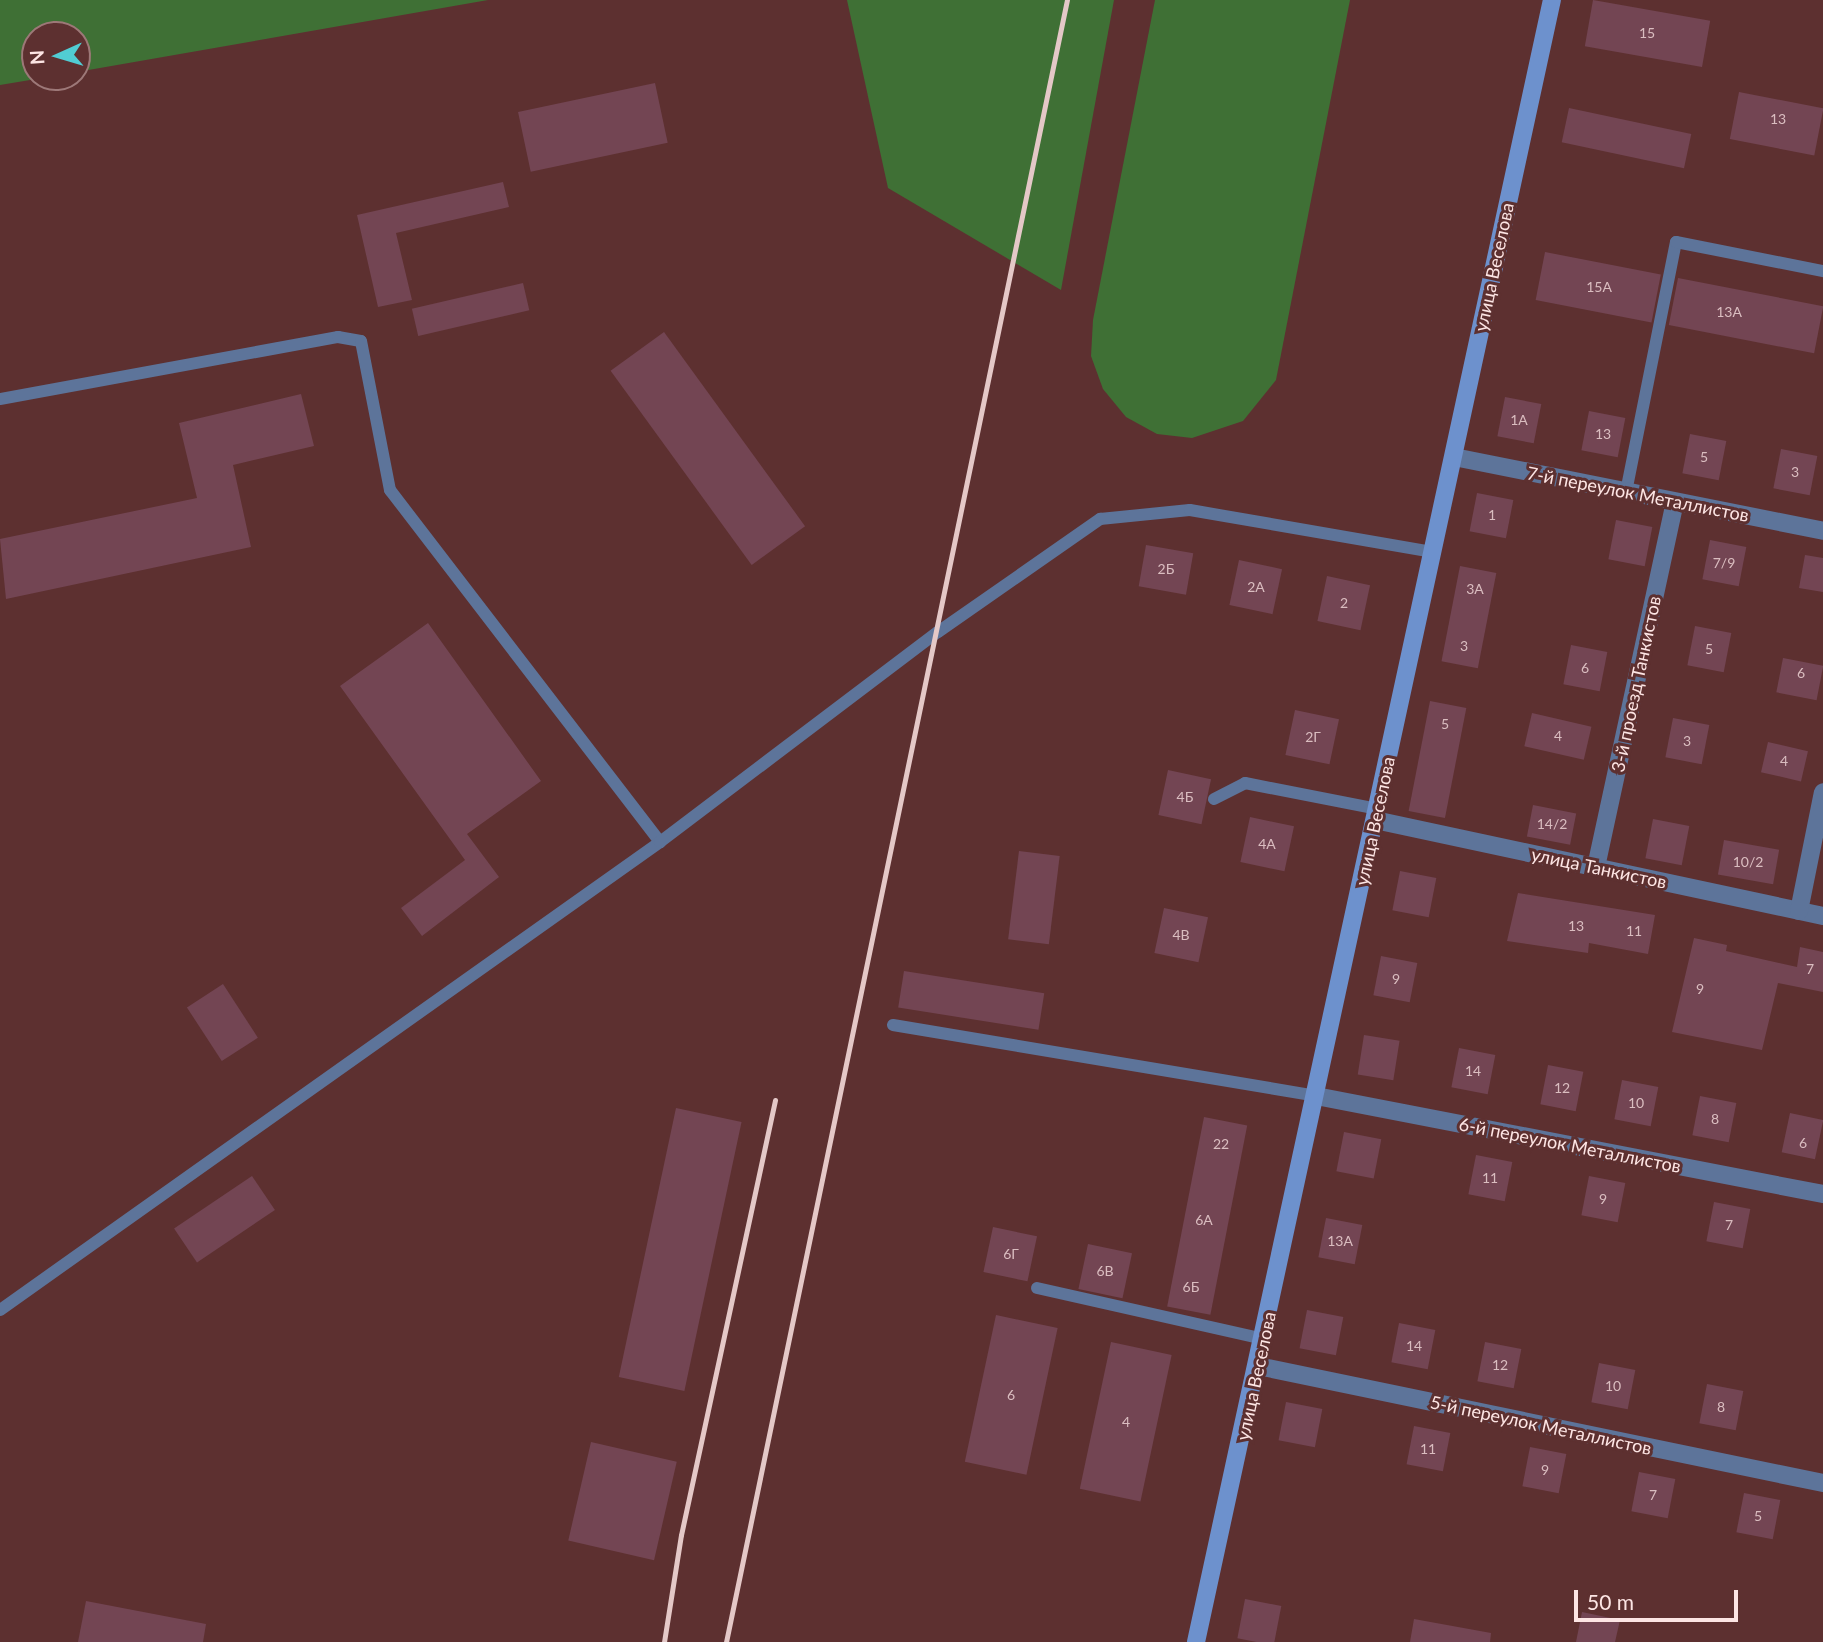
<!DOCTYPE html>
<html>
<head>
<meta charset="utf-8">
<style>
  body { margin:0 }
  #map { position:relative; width:1823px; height:1642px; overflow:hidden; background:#5d3030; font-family:Lato,sans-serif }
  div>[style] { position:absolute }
  .green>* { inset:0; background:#3f7035 }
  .building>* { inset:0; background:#734553; transform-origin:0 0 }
  .lane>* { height:12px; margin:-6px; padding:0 6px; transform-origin:6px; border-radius:6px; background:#5d749a }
  .street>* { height:18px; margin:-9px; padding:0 9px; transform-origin:9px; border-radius:9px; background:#5d749a }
  .secondary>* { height:18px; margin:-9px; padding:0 9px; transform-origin:9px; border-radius:9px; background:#6d91cd }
  .rail>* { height:5px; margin:-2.5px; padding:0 2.5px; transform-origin:2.5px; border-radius:2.5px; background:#e4c8c7 }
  span { translate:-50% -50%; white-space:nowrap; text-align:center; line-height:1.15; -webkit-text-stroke:6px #5d3030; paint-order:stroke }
  .number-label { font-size:14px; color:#dabdc0 }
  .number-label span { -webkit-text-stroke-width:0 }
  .street-label { font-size:18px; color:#fde5e4 }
  .north { position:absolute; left:21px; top:21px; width:70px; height:70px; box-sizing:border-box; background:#5d3030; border:2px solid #9d7878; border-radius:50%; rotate:266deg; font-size:19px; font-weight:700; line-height:28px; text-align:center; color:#fde5e4 }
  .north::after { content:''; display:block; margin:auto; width:24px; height:32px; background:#51ccd3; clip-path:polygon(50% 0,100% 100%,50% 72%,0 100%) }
  .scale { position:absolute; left:1574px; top:1590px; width:164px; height:32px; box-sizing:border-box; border:4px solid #fde5e4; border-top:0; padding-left:9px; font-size:21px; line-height:24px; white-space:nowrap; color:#fde5e4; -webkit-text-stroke:5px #5d3030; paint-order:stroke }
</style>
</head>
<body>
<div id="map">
  <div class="green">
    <div style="clip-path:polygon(0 0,488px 0,77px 72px,77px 35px,35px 35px,35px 77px,48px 77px,0 85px)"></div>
    <div style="clip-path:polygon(847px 0,1114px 0,1061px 290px,888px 188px)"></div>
    <div style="clip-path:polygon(1155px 0,1350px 0,1276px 380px,1243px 421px,1192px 438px,1157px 434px,1126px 417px,1103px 389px,1091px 356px,1093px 320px)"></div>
  </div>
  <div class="building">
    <div style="left:1593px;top:0;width:119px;height:47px;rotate:10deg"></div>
    <div style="left:655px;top:83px;width:61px;height:140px;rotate:78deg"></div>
    <div style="left:1739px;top:92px;width:86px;height:48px;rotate:11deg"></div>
    <div style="left:1569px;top:108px;width:125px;height:35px;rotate:12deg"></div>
    <div style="clip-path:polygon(503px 182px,509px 207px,396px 233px,412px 300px,378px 307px,357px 215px)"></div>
    <div style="left:1545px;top:252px;width:118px;height:49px;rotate:11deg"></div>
    <div style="left:1678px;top:278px;width:148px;height:48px;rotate:11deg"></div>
    <div style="left:523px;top:283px;width:28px;height:114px;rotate:77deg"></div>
    <div style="left:664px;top:332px;width:240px;height:66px;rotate:54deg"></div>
    <div style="clip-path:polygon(301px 394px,314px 446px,233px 465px,251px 547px,6px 599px,0 539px,197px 498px,179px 423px)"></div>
    <div style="left:1505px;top:397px;width:37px;height:40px;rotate:11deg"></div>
    <div style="left:1589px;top:411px;width:37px;height:40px;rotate:11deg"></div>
    <div style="left:1690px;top:434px;width:37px;height:40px;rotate:11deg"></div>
    <div style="left:1781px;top:449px;width:37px;height:40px;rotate:11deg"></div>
    <div style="left:1477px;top:493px;width:37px;height:39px;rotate:11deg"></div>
    <div style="left:1616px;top:520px;width:37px;height:40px;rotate:11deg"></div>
    <div style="left:1710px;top:540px;width:37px;height:40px;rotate:11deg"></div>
    <div style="left:1146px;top:545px;width:48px;height:42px;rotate:10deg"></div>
    <div style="clip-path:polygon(1805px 555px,1823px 558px,1823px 592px,1799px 588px)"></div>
    <div style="left:1239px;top:560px;width:44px;height:46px;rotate:12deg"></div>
    <div style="left:1460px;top:566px;width:37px;height:97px;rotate:11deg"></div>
    <div style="left:1327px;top:576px;width:44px;height:46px;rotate:12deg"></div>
    <div style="clip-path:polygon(428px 623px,541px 781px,467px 834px,499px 877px,422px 936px,401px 908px,465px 860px,340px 686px)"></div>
    <div style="left:1695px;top:626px;width:37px;height:40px;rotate:11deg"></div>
    <div style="left:1571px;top:645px;width:37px;height:40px;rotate:11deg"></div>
    <div style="left:1783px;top:658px;width:41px;height:35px;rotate:11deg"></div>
    <div style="left:1430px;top:701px;width:37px;height:112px;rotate:11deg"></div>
    <div style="left:1295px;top:710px;width:45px;height:46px;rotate:12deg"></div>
    <div style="left:1532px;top:713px;width:61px;height:34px;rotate:13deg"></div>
    <div style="left:1673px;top:718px;width:37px;height:40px;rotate:11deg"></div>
    <div style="left:1768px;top:742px;width:41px;height:31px;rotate:13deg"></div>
    <div style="left:1168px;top:770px;width:44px;height:46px;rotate:12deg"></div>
    <div style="left:1533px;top:805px;width:44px;height:32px;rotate:11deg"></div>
    <div style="left:1250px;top:817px;width:45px;height:46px;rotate:12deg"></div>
    <div style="left:1653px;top:819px;width:37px;height:40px;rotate:11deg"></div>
    <div style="left:1724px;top:840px;width:56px;height:35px;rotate:10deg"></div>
    <div style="left:1019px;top:851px;width:41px;height:89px;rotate:7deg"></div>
    <div style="left:1400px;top:871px;width:37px;height:40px;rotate:11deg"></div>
    <div style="clip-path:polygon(1518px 893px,1655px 915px,1648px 954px,1589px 943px,1588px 953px,1507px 941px)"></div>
    <div style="left:1164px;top:908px;width:45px;height:46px;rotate:12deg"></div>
    <div style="clip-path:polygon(1694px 938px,1727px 945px,1726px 951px,1797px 967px,1800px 947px,1823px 952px,1823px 992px,1778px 983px,1762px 1050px,1672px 1032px)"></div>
    <div style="left:1381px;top:956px;width:37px;height:40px;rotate:11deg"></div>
    <div style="left:904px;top:971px;width:142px;height:37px;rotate:9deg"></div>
    <div style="left:223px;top:984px;width:64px;height:43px;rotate:57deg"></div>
    <div style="left:1364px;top:1035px;width:36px;height:40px;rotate:9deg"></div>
    <div style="left:1459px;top:1048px;width:37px;height:40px;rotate:11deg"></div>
    <div style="left:1548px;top:1065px;width:36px;height:40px;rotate:11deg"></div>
    <div style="left:1622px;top:1080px;width:37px;height:40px;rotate:11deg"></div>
    <div style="left:1700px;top:1096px;width:37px;height:40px;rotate:11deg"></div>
    <div style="left:676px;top:1108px;width:67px;height:275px;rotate:12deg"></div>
    <div style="left:1790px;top:1113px;width:34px;height:40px;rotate:12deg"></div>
    <div style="left:1204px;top:1117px;width:44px;height:193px;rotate:11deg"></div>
    <div style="left:1344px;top:1132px;width:38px;height:40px;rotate:11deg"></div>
    <div style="left:1476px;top:1155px;width:37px;height:40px;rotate:11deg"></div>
    <div style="left:252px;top:1176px;width:41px;height:94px;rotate:56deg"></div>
    <div style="left:1589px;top:1176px;width:37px;height:40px;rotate:11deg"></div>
    <div style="left:1714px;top:1202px;width:37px;height:40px;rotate:11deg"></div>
    <div style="left:1326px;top:1218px;width:37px;height:40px;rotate:11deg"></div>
    <div style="left:993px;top:1227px;width:45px;height:46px;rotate:12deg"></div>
    <div style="left:1088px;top:1244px;width:45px;height:46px;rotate:12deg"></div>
    <div style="left:1307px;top:1310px;width:37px;height:39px;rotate:11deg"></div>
    <div style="left:996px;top:1315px;width:63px;height:150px;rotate:12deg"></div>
    <div style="left:1399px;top:1323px;width:37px;height:40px;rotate:11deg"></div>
    <div style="left:1111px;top:1342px;width:62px;height:150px;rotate:12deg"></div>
    <div style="left:1485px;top:1342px;width:37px;height:40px;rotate:11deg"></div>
    <div style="left:1599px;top:1363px;width:37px;height:40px;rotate:11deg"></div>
    <div style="left:1707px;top:1384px;width:37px;height:40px;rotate:11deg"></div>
    <div style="left:1286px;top:1402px;width:37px;height:39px;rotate:11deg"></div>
    <div style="left:1414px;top:1426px;width:37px;height:39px;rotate:11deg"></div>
    <div style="left:591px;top:1442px;width:88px;height:101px;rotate:13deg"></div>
    <div style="left:1530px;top:1447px;width:37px;height:40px;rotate:11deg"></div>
    <div style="left:1639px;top:1472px;width:37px;height:40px;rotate:11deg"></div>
    <div style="left:1744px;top:1493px;width:37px;height:40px;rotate:11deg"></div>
    <div style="left:1245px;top:1599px;width:37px;height:40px;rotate:11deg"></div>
    <div style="clip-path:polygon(86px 1601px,206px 1624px,203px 1642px,78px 1642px)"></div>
    <div style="clip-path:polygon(1582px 1612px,1620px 1620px,1615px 1642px,1576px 1642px)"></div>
    <div style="clip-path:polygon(1414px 1619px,1491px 1633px,1490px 1642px,1410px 1642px)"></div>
  </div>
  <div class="lane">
    <div style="left:0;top:399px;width:344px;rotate:-10.4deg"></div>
    <div style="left:338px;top:337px;width:23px;rotate:10deg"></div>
    <div style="left:361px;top:341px;width:152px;rotate:79deg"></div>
    <div style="left:390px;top:490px;width:444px;rotate:52.5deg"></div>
    <div style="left:1626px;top:492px;width:255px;rotate:-78.7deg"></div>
    <div style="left:1676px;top:242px;width:150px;rotate:11.2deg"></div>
    <div style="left:1214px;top:799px;width:35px;rotate:-27deg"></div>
    <div style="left:1245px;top:783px;width:136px;rotate:11.1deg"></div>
    <div style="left:893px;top:1025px;width:429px;rotate:9.5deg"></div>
    <div style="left:1037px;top:1288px;width:233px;rotate:12.7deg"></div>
    <div style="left:0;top:1310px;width:809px;rotate:-35.34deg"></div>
    <div style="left:660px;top:842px;width:348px;rotate:-37.1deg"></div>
    <div style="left:938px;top:632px;width:198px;rotate:-34.9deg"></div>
    <div style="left:1100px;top:519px;width:90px;rotate:-5.7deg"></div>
    <div style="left:1190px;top:510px;width:247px;rotate:9.8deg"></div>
  </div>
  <div class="street">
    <div style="left:1454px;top:457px;width:376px;rotate:11.3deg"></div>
    <div style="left:1375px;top:820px;width:458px;rotate:12.1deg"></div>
    <div style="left:1596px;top:867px;width:373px;rotate:-77.8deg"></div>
    <div style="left:1799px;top:911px;width:121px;rotate:-78.6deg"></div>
    <div style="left:1316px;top:1096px;width:516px;rotate:10.94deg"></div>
    <div style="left:1258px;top:1366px;width:577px;rotate:11.7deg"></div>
  </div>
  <div class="secondary">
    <div style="left:1196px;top:1642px;width:1680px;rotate:-77.77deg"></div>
  </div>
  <div class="rail">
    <div style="left:664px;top:1642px;width:108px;rotate:-81deg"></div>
    <div style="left:681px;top:1535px;width:445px;rotate:-77.8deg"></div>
    <div style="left:726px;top:1642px;width:1677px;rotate:-78.27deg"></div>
  </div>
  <div class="number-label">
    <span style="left:1647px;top:33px">15</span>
    <span style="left:1778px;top:119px">13</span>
    <span style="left:1599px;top:287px">15А</span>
    <span style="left:1729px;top:312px">13А</span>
    <span style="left:1519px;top:420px">1А</span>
    <span style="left:1603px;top:434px">13</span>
    <span style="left:1704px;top:457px">5</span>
    <span style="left:1795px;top:472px">3</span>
    <span style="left:1492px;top:515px">1</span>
    <span style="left:1724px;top:563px">7/9</span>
    <span style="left:1166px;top:569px">2Б</span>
    <span style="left:1256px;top:587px">2А</span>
    <span style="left:1475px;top:589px">3А</span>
    <span style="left:1344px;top:603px">2</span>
    <span style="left:1464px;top:646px">3</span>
    <span style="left:1709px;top:649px">5</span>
    <span style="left:1585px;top:668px">6</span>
    <span style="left:1801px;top:673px">6</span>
    <span style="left:1445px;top:724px">5</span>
    <span style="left:1558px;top:736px">4</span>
    <span style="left:1313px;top:737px">2Г</span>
    <span style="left:1687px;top:741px">3</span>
    <span style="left:1784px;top:761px">4</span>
    <span style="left:1185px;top:797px">4Б</span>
    <span style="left:1552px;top:824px">14/2</span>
    <span style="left:1267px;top:844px">4А</span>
    <span style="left:1748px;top:862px">10/2</span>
    <span style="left:1576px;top:926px">13</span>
    <span style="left:1634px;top:931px">11</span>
    <span style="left:1181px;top:935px">4В</span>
    <span style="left:1810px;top:969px">7</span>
    <span style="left:1396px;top:979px">9</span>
    <span style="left:1700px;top:989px">9</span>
    <span style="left:1473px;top:1071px">14</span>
    <span style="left:1562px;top:1088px">12</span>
    <span style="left:1636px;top:1103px">10</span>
    <span style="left:1715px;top:1119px">8</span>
    <span style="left:1803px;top:1143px">6</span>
    <span style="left:1221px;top:1144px">22</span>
    <span style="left:1490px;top:1178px">11</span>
    <span style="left:1603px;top:1199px">9</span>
    <span style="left:1204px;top:1220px">6А</span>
    <span style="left:1729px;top:1225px">7</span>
    <span style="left:1340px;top:1241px">13А</span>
    <span style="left:1011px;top:1254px">6Г</span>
    <span style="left:1105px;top:1271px">6В</span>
    <span style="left:1191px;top:1287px">6Б</span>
    <span style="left:1414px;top:1346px">14</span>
    <span style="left:1500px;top:1365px">12</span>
    <span style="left:1613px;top:1386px">10</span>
    <span style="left:1011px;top:1395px">6</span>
    <span style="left:1721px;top:1407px">8</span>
    <span style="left:1126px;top:1422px">4</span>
    <span style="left:1428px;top:1449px">11</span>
    <span style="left:1545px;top:1470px">9</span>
    <span style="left:1653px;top:1495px">7</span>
    <span style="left:1758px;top:1516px">5</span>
  </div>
  <div class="street-label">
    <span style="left:1494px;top:267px;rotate:-78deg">улица Веселова</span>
    <span style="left:1638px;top:494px;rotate:11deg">7-й переулок Металлистов</span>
    <span style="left:1636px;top:684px;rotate:-78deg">3-й проезд Танкистов</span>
    <span style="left:1375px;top:821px;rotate:-78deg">улица Веселова</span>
    <span style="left:1599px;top:868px;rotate:12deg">улица Танкистов</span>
    <span style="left:1570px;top:1145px;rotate:11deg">6-й переулок Металлистов</span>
    <span style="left:1256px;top:1376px;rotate:-78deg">улица Веселова</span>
    <span style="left:1541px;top:1425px;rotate:12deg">5-й переулок Металлистов</span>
  </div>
  <div class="north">N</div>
  <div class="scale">50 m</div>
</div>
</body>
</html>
